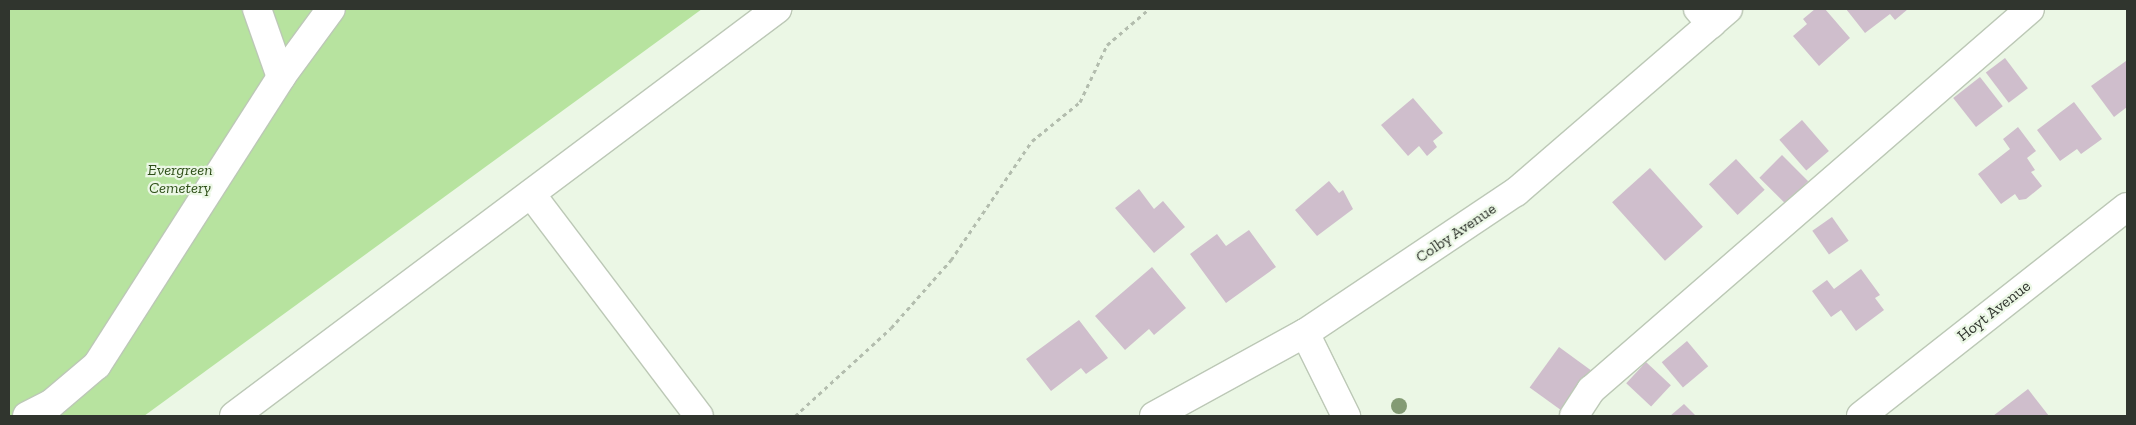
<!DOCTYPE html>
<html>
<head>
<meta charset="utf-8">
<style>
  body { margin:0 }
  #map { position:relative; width:2136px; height:425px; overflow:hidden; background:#ebf7e5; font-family:"Zilla Slab",serif }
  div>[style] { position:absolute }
  .green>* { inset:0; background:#b7e39f }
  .building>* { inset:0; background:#cfbecc; transform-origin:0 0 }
  .path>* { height:3px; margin-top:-1.5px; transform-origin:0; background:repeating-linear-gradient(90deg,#b3bdae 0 4px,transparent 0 8px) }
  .roads { filter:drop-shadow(1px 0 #bcc8b6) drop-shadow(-1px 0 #bcc8b6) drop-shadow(0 1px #bcc8b6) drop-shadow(0 -1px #bcc8b6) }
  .minor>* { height:28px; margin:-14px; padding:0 14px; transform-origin:14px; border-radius:14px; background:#fff }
  .major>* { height:28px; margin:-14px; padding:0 14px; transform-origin:14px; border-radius:14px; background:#fff }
  .trees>* { width:16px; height:16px; margin:-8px; border-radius:50%; background:#839b74 }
  span { translate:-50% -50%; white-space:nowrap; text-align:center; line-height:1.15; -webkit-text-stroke:4.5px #ebf7e5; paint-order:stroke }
  .park-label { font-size:16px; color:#2e4f18; font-style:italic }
  .street-label { font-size:16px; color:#30352e }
  .frame { position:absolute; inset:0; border:10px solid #30352e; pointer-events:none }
</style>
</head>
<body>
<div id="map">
  <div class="green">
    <div style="clip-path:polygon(9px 9px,702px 9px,144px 416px,9px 416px)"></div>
  </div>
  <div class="building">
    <div style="clip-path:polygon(1815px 9px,1825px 9px,1850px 38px,1819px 66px,1793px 36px,1807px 24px,1803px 19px)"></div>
    <div style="clip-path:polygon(1846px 9px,1908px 9px,1895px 20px,1890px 14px,1865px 33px)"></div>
    <div style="left:2005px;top:58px;width:38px;height:24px;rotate:53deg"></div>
    <div style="clip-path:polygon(2126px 61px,2127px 107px,2114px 117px,2091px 86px)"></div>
    <div style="left:1980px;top:77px;width:37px;height:34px;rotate:52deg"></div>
    <div style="clip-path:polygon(1413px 98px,1443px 133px,1433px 141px,1437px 147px,1427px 156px,1419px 146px,1408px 156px,1381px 125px)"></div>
    <div style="clip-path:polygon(2074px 102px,2102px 139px,2081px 154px,2077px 149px,2060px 161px,2037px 130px)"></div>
    <div style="left:1802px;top:120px;width:41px;height:30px;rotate:49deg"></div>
    <div style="clip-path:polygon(2018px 127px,2036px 151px,2027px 158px,2035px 170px,2031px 172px,2042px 186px,2026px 199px,2019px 200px,2015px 194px,2001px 204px,1978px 174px,2010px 149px,2003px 139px)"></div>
    <div style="left:1782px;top:155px;width:37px;height:32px;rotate:45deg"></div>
    <div style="left:1736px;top:159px;width:42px;height:37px;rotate:47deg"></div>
    <div style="left:1650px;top:168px;width:79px;height:51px;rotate:48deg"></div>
    <div style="clip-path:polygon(1329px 181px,1339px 193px,1343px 190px,1353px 209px,1317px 236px,1295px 210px)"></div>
    <div style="clip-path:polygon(1139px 189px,1154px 209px,1163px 201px,1185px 227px,1154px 253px,1115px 208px)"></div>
    <div style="left:1832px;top:217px;width:29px;height:24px;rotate:55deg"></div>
    <div style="clip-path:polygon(1249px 230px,1276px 267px,1226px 303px,1190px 254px,1217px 234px,1226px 246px)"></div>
    <div style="clip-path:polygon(1152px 267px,1186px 308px,1154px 335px,1149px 329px,1125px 350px,1095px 316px)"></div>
    <div style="clip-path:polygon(1861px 269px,1880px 295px,1875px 298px,1884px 310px,1856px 331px,1841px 310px,1831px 317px,1812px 291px,1827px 280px,1834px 289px)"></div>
    <div style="clip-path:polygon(1079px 320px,1108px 358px,1086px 374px,1081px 368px,1051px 391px,1026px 359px)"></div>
    <div style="left:1687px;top:341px;width:33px;height:33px;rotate:50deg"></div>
    <div style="left:1559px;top:347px;width:39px;height:50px;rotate:36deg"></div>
    <div style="left:1646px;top:362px;width:34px;height:29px;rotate:43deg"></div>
    <div style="clip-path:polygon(2028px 389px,2049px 416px,1993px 416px)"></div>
    <div style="clip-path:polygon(1684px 404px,1696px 416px,1670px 416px)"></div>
  </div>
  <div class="path">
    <div style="left:795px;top:416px;width:130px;rotate:-42.5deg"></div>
    <div style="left:891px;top:328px;width:91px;rotate:-48.6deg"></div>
    <div style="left:951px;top:260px;width:144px;rotate:-55.8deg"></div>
    <div style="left:1032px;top:141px;width:62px;rotate:-39.1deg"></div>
    <div style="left:1080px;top:102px;width:63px;rotate:-64.7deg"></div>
    <div style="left:1107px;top:45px;width:55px;rotate:-40.6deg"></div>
  </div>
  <div class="roads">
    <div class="minor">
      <div style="left:257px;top:9px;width:72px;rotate:70.6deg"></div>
      <div style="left:1698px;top:9px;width:20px;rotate:49deg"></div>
      <div style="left:531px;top:194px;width:278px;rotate:52.9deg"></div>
      <div style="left:1305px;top:333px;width:93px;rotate:63.7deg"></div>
      <div style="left:27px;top:416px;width:27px;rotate:-27deg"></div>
      <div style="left:51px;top:404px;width:60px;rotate:-40.3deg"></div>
      <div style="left:97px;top:365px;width:342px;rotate:-57.4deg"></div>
      <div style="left:281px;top:77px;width:84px;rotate:-53.7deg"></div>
      <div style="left:234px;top:416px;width:679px;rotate:-36.85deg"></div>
      <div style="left:1574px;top:416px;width:31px;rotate:-57deg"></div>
      <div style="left:1591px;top:390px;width:581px;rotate:-40.95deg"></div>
      <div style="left:1861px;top:416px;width:338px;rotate:-38.2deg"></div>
    </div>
    <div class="major">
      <div style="left:1154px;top:416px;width:172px;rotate:-28.8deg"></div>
      <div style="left:1305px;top:333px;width:254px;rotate:-33.8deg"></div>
      <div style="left:1516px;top:192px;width:280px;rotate:-40.8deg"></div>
    </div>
  </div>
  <div class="trees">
    <div style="left:1399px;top:406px"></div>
  </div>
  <div class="park-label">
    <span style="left:180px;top:179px">Evergreen<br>Cemetery</span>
  </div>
  <div class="street-label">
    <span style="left:1456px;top:233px;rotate:-34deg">Colby Avenue</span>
    <span style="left:1994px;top:311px;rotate:-38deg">Hoyt Avenue</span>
  </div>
  <div class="frame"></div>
</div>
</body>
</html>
